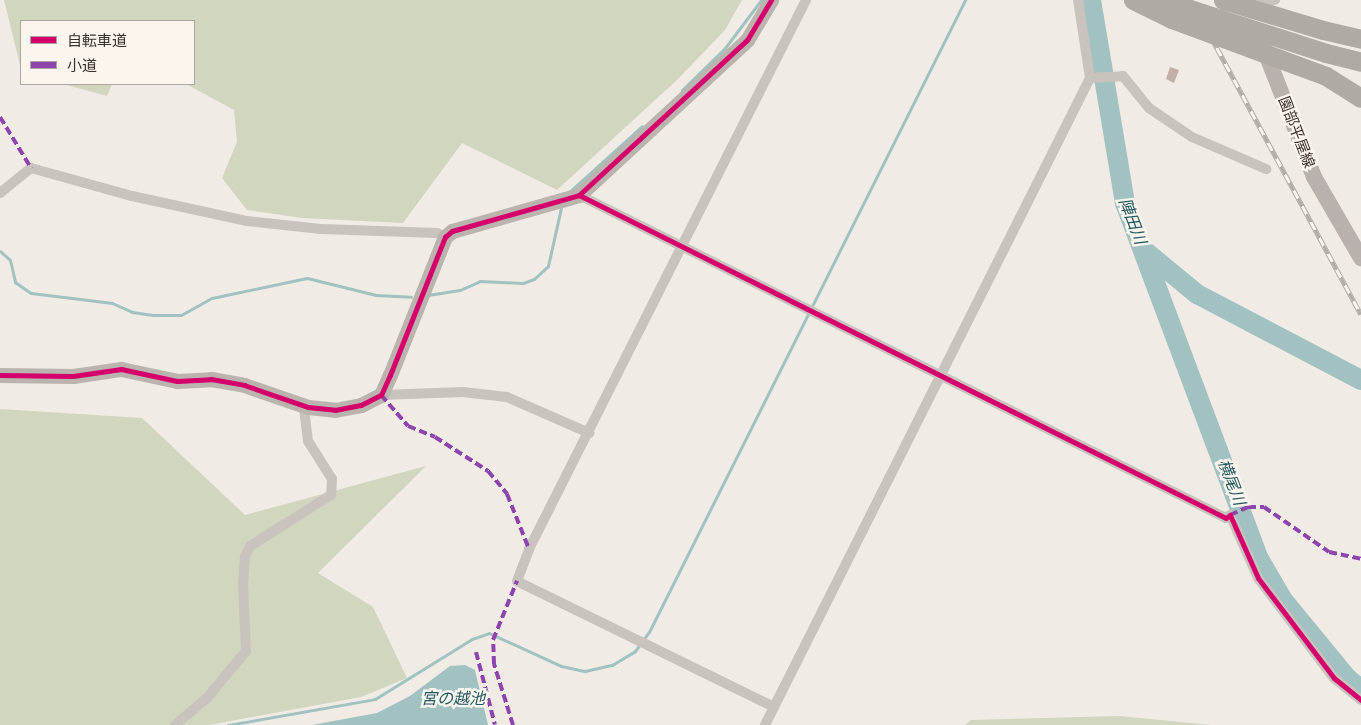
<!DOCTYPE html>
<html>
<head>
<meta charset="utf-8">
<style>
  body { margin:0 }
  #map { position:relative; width:1361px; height:725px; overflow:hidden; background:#f0ebe5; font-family:Commissioner,"Noto Sans JP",sans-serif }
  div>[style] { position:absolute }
  .green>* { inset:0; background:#d1d6bf }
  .water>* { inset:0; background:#a1c2c1 }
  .stream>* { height:3px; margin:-1.5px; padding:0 1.5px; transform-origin:1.5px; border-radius:1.5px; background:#a1c2c1 }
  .river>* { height:20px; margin:-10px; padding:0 10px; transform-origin:10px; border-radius:10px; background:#a1c2c1 }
  .building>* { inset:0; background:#c3afa7 }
  .street>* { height:10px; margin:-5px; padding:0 5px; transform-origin:5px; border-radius:5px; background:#c9c3be }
  .secondary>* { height:15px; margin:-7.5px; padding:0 7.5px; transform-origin:7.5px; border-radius:7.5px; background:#bab3ae }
  .primary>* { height:16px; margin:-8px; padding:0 8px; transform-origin:8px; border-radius:8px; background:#b8b1ad }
  .highway>* { height:19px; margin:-9.5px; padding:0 9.5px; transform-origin:9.5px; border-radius:9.5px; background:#afaaa4 }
  .rail>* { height:5px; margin-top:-2.5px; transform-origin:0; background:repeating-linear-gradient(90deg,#fbf5ee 0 9px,#b1aca8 0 18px); box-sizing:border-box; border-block:1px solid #b1aca8 }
  .highway-bridge>* { height:19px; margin:-9.5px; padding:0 9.5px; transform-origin:9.5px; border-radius:9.5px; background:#afaaa4 }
  .quiet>* { height:4px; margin-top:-2px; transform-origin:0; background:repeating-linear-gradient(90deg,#8e44ad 0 8px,transparent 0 12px) }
  .cycleway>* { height:5px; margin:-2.5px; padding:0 2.5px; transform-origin:2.5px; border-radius:2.5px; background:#d6006c }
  span { translate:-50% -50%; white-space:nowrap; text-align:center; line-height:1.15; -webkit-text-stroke:5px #fbf5ee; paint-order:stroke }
  .street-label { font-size:15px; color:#3b302b }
  .water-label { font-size:16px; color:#1f5a5e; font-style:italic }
  .legend { position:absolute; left:20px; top:20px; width:175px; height:65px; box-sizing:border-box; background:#fbf5ee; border:1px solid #aea6a0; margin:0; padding:6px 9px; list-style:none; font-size:15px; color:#3b302b }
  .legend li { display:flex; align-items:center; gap:10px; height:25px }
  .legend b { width:25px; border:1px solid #aea6a0 }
</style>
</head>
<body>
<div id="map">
  <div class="green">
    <div style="clip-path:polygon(4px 0,742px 0,725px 30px,678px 79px,557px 190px,462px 143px,403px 223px,302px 218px,247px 210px,222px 178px,237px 142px,234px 110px,186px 84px,194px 84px,194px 21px,21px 21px,21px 69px)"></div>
    <div style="clip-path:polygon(63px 84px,112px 84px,107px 96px)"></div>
    <div style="clip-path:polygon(0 409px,142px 418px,245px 515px,426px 466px,318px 573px,373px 607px,407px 678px,361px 697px,209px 725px,0 725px)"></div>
    <div style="clip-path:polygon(1119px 716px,1211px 725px,965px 725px,971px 720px)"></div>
  </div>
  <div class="water">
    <div style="clip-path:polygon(465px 665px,475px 670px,488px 725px,312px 725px,377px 713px,410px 696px,450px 666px)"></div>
  </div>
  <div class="stream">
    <div style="left:682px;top:90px;width:60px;rotate:-44.3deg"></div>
    <div style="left:725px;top:48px;width:60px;rotate:-53.1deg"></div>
    <div style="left:569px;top:192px;width:98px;rotate:-42.1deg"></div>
    <div style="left:0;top:251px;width:13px;rotate:42deg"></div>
    <div style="left:10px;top:260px;width:23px;rotate:77deg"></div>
    <div style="left:15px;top:282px;width:19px;rotate:35deg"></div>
    <div style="left:31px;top:293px;width:82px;rotate:7deg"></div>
    <div style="left:112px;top:303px;width:22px;rotate:24deg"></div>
    <div style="left:132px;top:312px;width:21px;rotate:8deg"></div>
    <div style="left:153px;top:315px;width:28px"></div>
    <div style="left:181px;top:315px;width:35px;rotate:-29deg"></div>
    <div style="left:212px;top:298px;width:97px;rotate:-11.9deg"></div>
    <div style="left:307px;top:278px;width:71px;rotate:13.8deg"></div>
    <div style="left:376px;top:295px;width:35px;rotate:3deg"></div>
    <div style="left:428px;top:295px;width:32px;rotate:-9deg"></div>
    <div style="left:460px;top:290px;width:22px;rotate:-24deg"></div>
    <div style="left:480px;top:281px;width:43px;rotate:2.7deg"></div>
    <div style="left:523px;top:283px;width:12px;rotate:-20deg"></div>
    <div style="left:534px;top:279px;width:19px;rotate:-43deg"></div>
    <div style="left:548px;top:266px;width:59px;rotate:-77.4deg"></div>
    <div style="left:228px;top:725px;width:149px;rotate:-10deg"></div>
    <div style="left:375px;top:699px;width:114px;rotate:-31.7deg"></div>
    <div style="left:472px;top:639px;width:18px;rotate:-19deg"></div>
    <div style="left:489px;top:633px;width:79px;rotate:24.6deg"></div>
    <div style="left:561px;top:666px;width:25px;rotate:12deg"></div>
    <div style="left:585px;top:671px;width:28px;rotate:-13deg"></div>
    <div style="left:612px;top:665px;width:27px;rotate:-31deg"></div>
    <div style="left:635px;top:651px;width:24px;rotate:-54deg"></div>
    <div style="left:649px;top:632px;width:707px;rotate:-63.43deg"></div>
  </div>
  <div class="river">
    <div style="left:1091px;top:0;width:206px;rotate:80.5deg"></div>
    <div style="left:1125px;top:203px;width:380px;rotate:69.4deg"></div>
    <div style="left:1259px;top:559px;width:48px;rotate:59.7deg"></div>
    <div style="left:1283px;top:600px;width:102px;rotate:50.6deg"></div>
    <div style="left:1348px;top:679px;width:16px;rotate:38deg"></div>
    <div style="left:1146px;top:252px;width:66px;rotate:39.5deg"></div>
    <div style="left:1197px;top:294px;width:185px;rotate:27.7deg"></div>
  </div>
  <div class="building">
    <div style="clip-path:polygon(1170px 67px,1179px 70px,1174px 83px,1166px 79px)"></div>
  </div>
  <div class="street">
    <div style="left:1252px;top:6px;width:24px;rotate:-15deg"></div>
    <div style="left:1090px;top:78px;width:33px;rotate:-3deg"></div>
    <div style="left:1123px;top:76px;width:41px;rotate:50.9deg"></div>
    <div style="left:1149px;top:108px;width:52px;rotate:34deg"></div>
    <div style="left:1192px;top:137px;width:81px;rotate:23.4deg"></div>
    <div style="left:0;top:193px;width:40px;rotate:-39deg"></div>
    <div style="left:31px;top:168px;width:105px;rotate:15.5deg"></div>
    <div style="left:132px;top:196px;width:118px;rotate:12.3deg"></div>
    <div style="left:247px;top:221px;width:74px;rotate:6.2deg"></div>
    <div style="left:321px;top:229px;width:116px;rotate:2deg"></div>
    <div style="left:437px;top:233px;width:9px;rotate:27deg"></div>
    <div style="left:579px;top:195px;width:723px;rotate:26.53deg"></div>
    <div style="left:1226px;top:518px;width:5px;rotate:-37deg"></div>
    <div style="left:1230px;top:515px;width:69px;rotate:66deg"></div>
    <div style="left:1258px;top:578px;width:126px;rotate:52.8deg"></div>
    <div style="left:1334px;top:678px;width:35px;rotate:39deg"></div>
    <div style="left:381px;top:395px;width:82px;rotate:-2.1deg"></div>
    <div style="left:463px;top:392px;width:44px;rotate:6.5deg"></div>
    <div style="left:507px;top:397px;width:90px;rotate:23.7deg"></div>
    <div style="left:774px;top:707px;width:286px;rotate:-153.9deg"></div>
    <div style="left:517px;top:581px;width:34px;rotate:-69deg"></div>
    <div style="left:529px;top:549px;width:615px;rotate:-63.23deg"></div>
    <div style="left:175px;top:725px;width:42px;rotate:-40.2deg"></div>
    <div style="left:207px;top:698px;width:61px;rotate:-50.3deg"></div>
    <div style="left:246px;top:651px;width:67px;rotate:-92.6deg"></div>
    <div style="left:243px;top:584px;width:27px;rotate:-86deg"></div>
    <div style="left:245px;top:557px;width:12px;rotate:-66deg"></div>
    <div style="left:250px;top:546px;width:96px;rotate:-32.2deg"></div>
    <div style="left:331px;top:495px;width:16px;rotate:-86deg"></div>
    <div style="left:332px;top:479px;width:45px;rotate:-122.3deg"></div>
    <div style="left:308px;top:441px;width:35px;rotate:-97deg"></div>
    <div style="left:765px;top:725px;width:724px;rotate:-63.33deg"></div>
    <div style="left:1090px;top:78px;width:79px;rotate:-98.7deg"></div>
  </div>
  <div class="secondary">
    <div style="left:0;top:375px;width:73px;rotate:0.8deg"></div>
    <div style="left:73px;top:376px;width:49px;rotate:-8.3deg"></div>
    <div style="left:121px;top:369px;width:57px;rotate:12.1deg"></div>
    <div style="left:177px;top:381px;width:34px;rotate:-3deg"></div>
    <div style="left:211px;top:379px;width:34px;rotate:10deg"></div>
    <div style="left:244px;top:385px;width:68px;rotate:19deg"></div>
    <div style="left:308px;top:407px;width:27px;rotate:6deg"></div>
    <div style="left:335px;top:410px;width:26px;rotate:-11deg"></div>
    <div style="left:361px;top:405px;width:22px;rotate:-27deg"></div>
    <div style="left:381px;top:395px;width:22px;rotate:-66deg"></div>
    <div style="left:390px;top:375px;width:149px;rotate:-68.3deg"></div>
    <div style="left:445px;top:237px;width:9px;rotate:-41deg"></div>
    <div style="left:452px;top:231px;width:132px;rotate:-15.8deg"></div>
    <div style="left:579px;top:195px;width:229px;rotate:-42.7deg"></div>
    <div style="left:747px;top:40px;width:47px;rotate:-59deg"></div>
  </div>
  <div class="primary">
    <div style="left:1263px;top:46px;width:141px;rotate:68.7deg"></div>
    <div style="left:1314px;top:177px;width:94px;rotate:59.9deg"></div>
  </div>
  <div class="highway">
    <div style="left:1323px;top:30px;width:39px;rotate:13deg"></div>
    <div style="left:1326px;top:53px;width:36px;rotate:14deg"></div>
    <div style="left:1326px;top:76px;width:41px;rotate:32.2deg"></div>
  </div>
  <div class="rail">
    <div style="left:1191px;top:0;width:357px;rotate:61.6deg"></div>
  </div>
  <div class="highway-bridge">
    <div style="left:1133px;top:0;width:43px;rotate:26deg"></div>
    <div style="left:1172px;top:19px;width:164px;rotate:20.3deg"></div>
    <div style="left:1162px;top:0;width:172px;rotate:17.9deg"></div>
    <div style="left:1223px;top:0;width:104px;rotate:16.7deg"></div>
  </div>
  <div class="quiet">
    <div style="left:0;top:117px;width:60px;rotate:58.7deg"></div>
    <div style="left:381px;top:395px;width:41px;rotate:48.9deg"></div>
    <div style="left:408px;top:426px;width:29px;rotate:22deg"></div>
    <div style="left:435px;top:437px;width:63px;rotate:32.7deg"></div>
    <div style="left:488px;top:471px;width:30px;rotate:50deg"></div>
    <div style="left:507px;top:494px;width:59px;rotate:68.2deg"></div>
    <div style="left:1230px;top:515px;width:20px;rotate:-24deg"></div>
    <div style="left:1248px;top:507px;width:16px"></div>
    <div style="left:1264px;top:507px;width:79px;rotate:34.7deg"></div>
    <div style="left:1329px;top:552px;width:33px;rotate:12deg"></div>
    <div style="left:476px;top:652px;width:75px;rotate:75.4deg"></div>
    <div style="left:513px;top:725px;width:64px;rotate:-107.3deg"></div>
    <div style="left:494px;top:664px;width:24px;rotate:-92deg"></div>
    <div style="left:493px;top:640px;width:64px;rotate:-67.9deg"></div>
  </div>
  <div class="cycleway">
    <div style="left:579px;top:195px;width:723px;rotate:26.53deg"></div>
    <div style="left:1226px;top:518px;width:5px;rotate:-37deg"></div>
    <div style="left:1230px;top:515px;width:69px;rotate:66deg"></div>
    <div style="left:1258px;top:578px;width:126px;rotate:52.8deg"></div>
    <div style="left:1334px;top:678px;width:35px;rotate:39deg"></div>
    <div style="left:0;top:375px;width:73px;rotate:0.8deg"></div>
    <div style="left:73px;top:376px;width:49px;rotate:-8.3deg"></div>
    <div style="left:121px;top:369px;width:57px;rotate:12.1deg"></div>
    <div style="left:177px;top:381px;width:34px;rotate:-3deg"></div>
    <div style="left:211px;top:379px;width:34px;rotate:10deg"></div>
    <div style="left:244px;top:385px;width:68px;rotate:19deg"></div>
    <div style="left:308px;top:407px;width:27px;rotate:6deg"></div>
    <div style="left:335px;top:410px;width:26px;rotate:-11deg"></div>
    <div style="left:361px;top:405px;width:22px;rotate:-27deg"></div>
    <div style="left:381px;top:395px;width:22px;rotate:-66deg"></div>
    <div style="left:390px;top:375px;width:149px;rotate:-68.3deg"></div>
    <div style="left:445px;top:237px;width:9px;rotate:-41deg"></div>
    <div style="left:452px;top:231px;width:132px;rotate:-15.8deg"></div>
    <div style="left:579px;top:195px;width:229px;rotate:-42.7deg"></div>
    <div style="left:747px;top:40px;width:47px;rotate:-59deg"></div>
  </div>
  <div class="street-label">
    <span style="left:1297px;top:132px;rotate:69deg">園部平屋線</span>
  </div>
  <div class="water-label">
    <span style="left:1133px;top:221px;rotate:69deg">陣田川</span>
    <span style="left:1232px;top:482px;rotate:69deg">横尾川</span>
    <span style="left:453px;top:698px">宮の越池</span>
  </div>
  <ul class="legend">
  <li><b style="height:6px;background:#d6006c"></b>自転車道</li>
  <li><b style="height:6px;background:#8e44ad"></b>小道</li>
  </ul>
</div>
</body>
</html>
